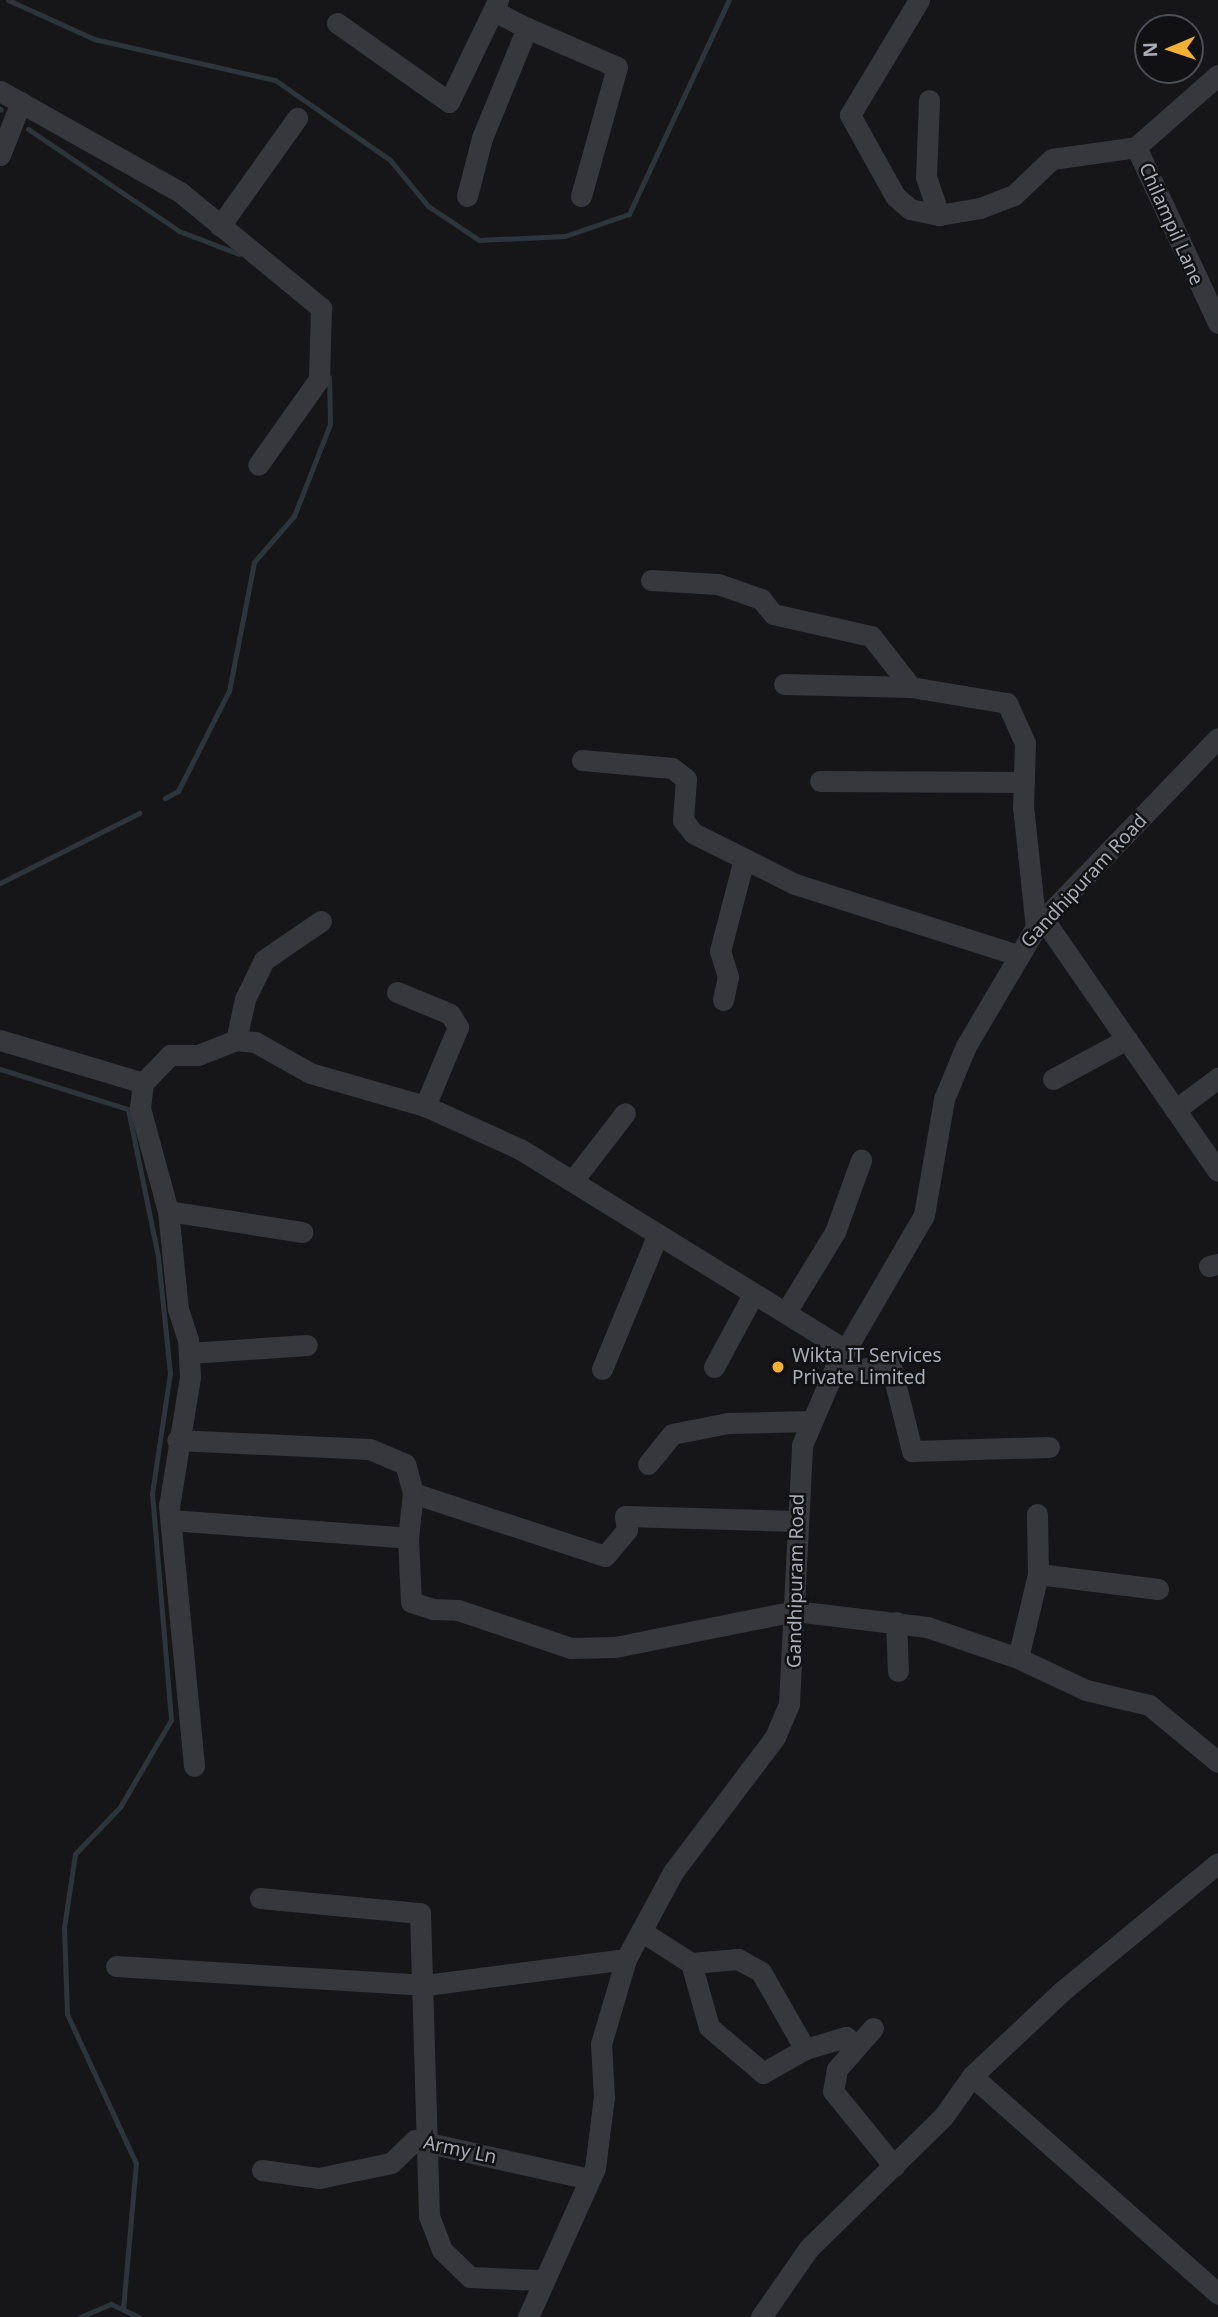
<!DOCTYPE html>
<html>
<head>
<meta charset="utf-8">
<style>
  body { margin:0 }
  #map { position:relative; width:1218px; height:2317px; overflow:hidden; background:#161618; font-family:"Noto Sans",sans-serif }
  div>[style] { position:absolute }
  .stream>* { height:5px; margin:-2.5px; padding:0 2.5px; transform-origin:2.5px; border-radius:2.5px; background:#2c353c }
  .street>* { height:21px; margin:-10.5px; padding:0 10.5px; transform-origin:10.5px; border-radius:10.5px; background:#37383d }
  .dots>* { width:19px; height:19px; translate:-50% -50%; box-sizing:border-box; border:4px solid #111113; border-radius:50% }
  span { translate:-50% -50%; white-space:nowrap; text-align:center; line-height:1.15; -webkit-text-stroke:5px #111113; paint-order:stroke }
  .street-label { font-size:19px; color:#a8adb8 }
  .poi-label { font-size:19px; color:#a8adb8 }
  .left { translate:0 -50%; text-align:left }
  .north { position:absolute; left:1134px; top:14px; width:70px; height:70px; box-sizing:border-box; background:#111113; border:2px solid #4d4f55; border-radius:50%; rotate:268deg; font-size:19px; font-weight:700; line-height:28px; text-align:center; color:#a8adb8 }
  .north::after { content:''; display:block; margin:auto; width:24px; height:32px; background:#f2b134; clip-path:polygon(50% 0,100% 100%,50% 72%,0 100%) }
</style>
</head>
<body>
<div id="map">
  <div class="stream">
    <div style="left:8px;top:0;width:94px;rotate:24.4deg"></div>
    <div style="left:94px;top:39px;width:186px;rotate:12.8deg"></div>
    <div style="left:275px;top:80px;width:140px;rotate:34.8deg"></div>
    <div style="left:390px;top:160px;width:60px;rotate:50.4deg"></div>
    <div style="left:428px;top:206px;width:61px;rotate:33.7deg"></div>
    <div style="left:479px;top:240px;width:86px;rotate:-2.7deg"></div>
    <div style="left:565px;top:236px;width:68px;rotate:-19deg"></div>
    <div style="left:629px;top:214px;width:236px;rotate:-65deg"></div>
    <div style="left:0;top:109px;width:1px;rotate:45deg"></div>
    <div style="left:28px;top:129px;width:182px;rotate:34deg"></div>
    <div style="left:179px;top:231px;width:64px;rotate:21deg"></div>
    <div style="left:165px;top:798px;width:15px;rotate:-28deg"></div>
    <div style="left:178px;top:791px;width:112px;rotate:-63deg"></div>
    <div style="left:229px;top:691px;width:131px;rotate:-79deg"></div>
    <div style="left:254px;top:562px;width:61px;rotate:-49deg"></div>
    <div style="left:294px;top:516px;width:99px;rotate:-68.6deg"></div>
    <div style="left:330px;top:424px;width:47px;rotate:-91.2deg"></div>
    <div style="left:0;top:883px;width:156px;rotate:-26.7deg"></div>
    <div style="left:0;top:1069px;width:134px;rotate:17.4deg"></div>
    <div style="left:128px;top:1109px;width:151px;rotate:78.5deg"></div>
    <div style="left:158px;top:1257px;width:117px;rotate:84.1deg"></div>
    <div style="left:170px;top:1373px;width:121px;rotate:98.5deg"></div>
    <div style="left:152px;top:1493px;width:228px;rotate:85.2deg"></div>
    <div style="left:171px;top:1720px;width:101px;rotate:120.4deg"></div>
    <div style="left:120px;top:1807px;width:65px;rotate:133.8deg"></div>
    <div style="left:75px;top:1854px;width:75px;rotate:98.5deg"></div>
    <div style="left:64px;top:1928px;width:86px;rotate:88deg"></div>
    <div style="left:67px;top:2014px;width:164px;rotate:65.2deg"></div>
    <div style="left:136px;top:2163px;width:146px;rotate:95.1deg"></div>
    <div style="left:80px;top:2317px;width:34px;rotate:-23deg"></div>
    <div style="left:111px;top:2304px;width:31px;rotate:25deg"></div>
  </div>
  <div class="street">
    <div style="left:919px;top:0;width:134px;rotate:121deg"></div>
    <div style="left:850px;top:115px;width:93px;rotate:60.9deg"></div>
    <div style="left:895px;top:196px;width:20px;rotate:41deg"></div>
    <div style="left:910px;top:209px;width:30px;rotate:12deg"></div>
    <div style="left:939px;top:215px;width:42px;rotate:-9.7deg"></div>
    <div style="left:980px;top:208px;width:36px;rotate:-21deg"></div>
    <div style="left:1014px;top:195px;width:52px;rotate:-43.5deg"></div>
    <div style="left:1052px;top:159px;width:85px;rotate:-8.1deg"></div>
    <div style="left:337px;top:23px;width:137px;rotate:35.2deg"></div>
    <div style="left:449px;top:102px;width:113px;rotate:-64.3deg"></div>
    <div style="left:527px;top:28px;width:98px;rotate:23.4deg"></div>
    <div style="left:617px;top:67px;width:134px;rotate:105.6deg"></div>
    <div style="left:1218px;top:75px;width:109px;rotate:138.7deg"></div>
    <div style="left:1136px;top:147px;width:194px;rotate:65deg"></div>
    <div style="left:0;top:91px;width:206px;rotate:29.3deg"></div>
    <div style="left:180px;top:192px;width:183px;rotate:39.4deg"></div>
    <div style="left:321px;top:308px;width:71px;rotate:91.6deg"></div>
    <div style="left:319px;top:379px;width:105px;rotate:125.3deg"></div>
    <div style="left:929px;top:100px;width:77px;rotate:92.2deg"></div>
    <div style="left:926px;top:177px;width:40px;rotate:71.1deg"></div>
    <div style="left:0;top:155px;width:57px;rotate:-68.4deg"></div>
    <div style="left:467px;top:196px;width:60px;rotate:-75.5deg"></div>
    <div style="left:482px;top:138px;width:119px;rotate:-67.8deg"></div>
    <div style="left:527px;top:28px;width:37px;rotate:-153deg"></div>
    <div style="left:220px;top:226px;width:133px;rotate:-54.5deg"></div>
    <div style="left:651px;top:580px;width:67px;rotate:3.4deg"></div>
    <div style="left:718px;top:584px;width:46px;rotate:19.2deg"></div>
    <div style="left:761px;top:599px;width:19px;rotate:51deg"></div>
    <div style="left:773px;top:614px;width:100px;rotate:12.7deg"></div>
    <div style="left:871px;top:636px;width:65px;rotate:51.9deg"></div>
    <div style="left:911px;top:687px;width:97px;rotate:9.5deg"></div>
    <div style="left:1007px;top:703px;width:44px;rotate:65.8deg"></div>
    <div style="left:1025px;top:743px;width:63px;rotate:91.8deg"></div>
    <div style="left:1023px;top:806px;width:122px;rotate:83.9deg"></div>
    <div style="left:784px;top:684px;width:127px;rotate:1.4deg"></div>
    <div style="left:582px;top:760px;width:90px;rotate:5.1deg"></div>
    <div style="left:672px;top:768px;width:18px;rotate:38deg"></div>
    <div style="left:686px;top:779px;width:41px;rotate:94.2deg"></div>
    <div style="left:683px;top:820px;width:16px;rotate:52deg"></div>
    <div style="left:693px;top:833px;width:114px;rotate:26.6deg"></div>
    <div style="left:795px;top:884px;width:233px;rotate:17.7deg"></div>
    <div style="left:820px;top:781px;width:204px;rotate:0.3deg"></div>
    <div style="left:1044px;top:920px;width:305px;rotate:55.3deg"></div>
    <div style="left:397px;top:992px;width:57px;rotate:22.5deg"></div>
    <div style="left:450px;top:1014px;width:15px;rotate:58deg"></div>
    <div style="left:458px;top:1027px;width:86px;rotate:112.7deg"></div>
    <div style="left:723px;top:1000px;width:24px;rotate:-78deg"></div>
    <div style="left:728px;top:977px;width:27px;rotate:-107deg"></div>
    <div style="left:720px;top:951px;width:95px;rotate:-75.4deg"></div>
    <div style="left:0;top:1040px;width:149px;rotate:16.7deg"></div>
    <div style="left:143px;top:1083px;width:39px;rotate:-46deg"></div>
    <div style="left:170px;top:1055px;width:28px"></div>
    <div style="left:198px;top:1055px;width:41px;rotate:-21.5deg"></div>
    <div style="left:236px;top:1040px;width:19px;rotate:6deg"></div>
    <div style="left:255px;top:1042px;width:63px;rotate:29.4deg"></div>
    <div style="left:310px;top:1073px;width:120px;rotate:16deg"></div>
    <div style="left:425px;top:1106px;width:104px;rotate:24.4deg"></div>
    <div style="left:520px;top:1149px;width:383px;rotate:31.7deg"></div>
    <div style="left:236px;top:1040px;width:42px;rotate:-77.6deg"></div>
    <div style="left:245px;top:999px;width:43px;rotate:-64deg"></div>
    <div style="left:264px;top:960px;width:69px;rotate:-34.4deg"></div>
    <div style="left:1053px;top:1079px;width:84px;rotate:-28.4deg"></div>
    <div style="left:143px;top:1083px;width:25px;rotate:97deg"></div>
    <div style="left:140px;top:1108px;width:107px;rotate:74.8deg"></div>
    <div style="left:168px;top:1211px;width:99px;rotate:84.2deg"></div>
    <div style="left:178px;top:1309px;width:32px;rotate:72deg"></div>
    <div style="left:188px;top:1339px;width:38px;rotate:87deg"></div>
    <div style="left:190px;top:1377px;width:131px;rotate:99.2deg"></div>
    <div style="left:169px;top:1506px;width:261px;rotate:84.5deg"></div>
    <div style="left:1175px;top:1110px;width:54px;rotate:-36.7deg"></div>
    <div style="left:574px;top:1179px;width:83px;rotate:-52.3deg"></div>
    <div style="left:168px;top:1211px;width:136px;rotate:8.9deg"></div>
    <div style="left:1209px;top:1266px;width:9px;rotate:-13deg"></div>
    <div style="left:786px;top:1312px;width:94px;rotate:-58.5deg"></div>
    <div style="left:835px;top:1232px;width:77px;rotate:-70.1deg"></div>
    <div style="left:189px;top:1353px;width:118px;rotate:-3.9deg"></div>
    <div style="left:714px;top:1367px;width:82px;rotate:-61.6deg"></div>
    <div style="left:835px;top:1368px;width:24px;rotate:5deg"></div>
    <div style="left:859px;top:1370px;width:32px;rotate:-14deg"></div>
    <div style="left:890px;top:1362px;width:92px;rotate:76.1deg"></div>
    <div style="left:912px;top:1451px;width:137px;rotate:-1.7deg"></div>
    <div style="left:602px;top:1369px;width:146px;rotate:-67.5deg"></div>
    <div style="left:648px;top:1464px;width:38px;rotate:-51deg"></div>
    <div style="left:672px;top:1434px;width:57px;rotate:-11.1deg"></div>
    <div style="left:728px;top:1423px;width:83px;rotate:-1.4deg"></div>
    <div style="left:413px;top:1493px;width:202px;rotate:18.2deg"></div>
    <div style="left:605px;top:1556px;width:34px;rotate:-50deg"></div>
    <div style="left:627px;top:1530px;width:14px;rotate:-98deg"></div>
    <div style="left:625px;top:1516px;width:170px;rotate:1.7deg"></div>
    <div style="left:171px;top:1520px;width:238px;rotate:4.3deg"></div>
    <div style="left:408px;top:1538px;width:45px;rotate:-83.7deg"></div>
    <div style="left:413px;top:1493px;width:30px;rotate:-105deg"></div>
    <div style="left:405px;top:1464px;width:39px;rotate:-157deg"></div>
    <div style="left:369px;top:1449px;width:192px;rotate:-177.3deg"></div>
    <div style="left:408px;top:1538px;width:64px;rotate:87.3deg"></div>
    <div style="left:411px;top:1602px;width:23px;rotate:18deg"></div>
    <div style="left:433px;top:1609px;width:25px;rotate:2deg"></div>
    <div style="left:458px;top:1610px;width:119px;rotate:18.6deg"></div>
    <div style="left:571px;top:1648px;width:44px;rotate:-1.3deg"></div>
    <div style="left:615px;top:1647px;width:184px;rotate:-11.3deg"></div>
    <div style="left:795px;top:1611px;width:133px;rotate:6.9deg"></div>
    <div style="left:927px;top:1627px;width:96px;rotate:18.8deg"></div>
    <div style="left:1018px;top:1658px;width:75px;rotate:25.2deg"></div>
    <div style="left:1086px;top:1690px;width:65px;rotate:13.4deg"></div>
    <div style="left:1149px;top:1705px;width:89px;rotate:39.6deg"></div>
    <div style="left:1038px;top:1574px;width:121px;rotate:7.1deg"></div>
    <div style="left:896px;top:1622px;width:49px;rotate:87.7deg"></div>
    <div style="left:1018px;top:1658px;width:86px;rotate:-76.6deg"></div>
    <div style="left:1038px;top:1574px;width:60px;rotate:-91deg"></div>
    <div style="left:260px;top:1898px;width:161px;rotate:5.4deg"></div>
    <div style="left:420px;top:1913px;width:303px;rotate:88.3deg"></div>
    <div style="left:429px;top:2216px;width:36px;rotate:69deg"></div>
    <div style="left:442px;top:2250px;width:39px;rotate:44deg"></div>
    <div style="left:470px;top:2277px;width:70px;rotate:2.5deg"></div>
    <div style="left:641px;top:1931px;width:59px;rotate:32.6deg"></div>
    <div style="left:691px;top:1963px;width:66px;rotate:74.3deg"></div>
    <div style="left:709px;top:2027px;width:71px;rotate:40.4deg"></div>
    <div style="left:763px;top:2073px;width:48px;rotate:-29.7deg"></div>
    <div style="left:805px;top:2049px;width:43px;rotate:-16.3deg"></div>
    <div style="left:846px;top:2037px;width:17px;rotate:73deg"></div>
    <div style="left:691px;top:1963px;width:47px;rotate:-4.9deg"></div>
    <div style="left:738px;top:1959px;width:26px;rotate:29deg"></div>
    <div style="left:761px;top:1972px;width:89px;rotate:60.3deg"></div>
    <div style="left:116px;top:1966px;width:311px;rotate:3.5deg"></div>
    <div style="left:426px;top:1985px;width:202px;rotate:-7.4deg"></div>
    <div style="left:873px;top:2028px;width:55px;rotate:131.3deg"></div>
    <div style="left:837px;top:2069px;width:22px;rotate:100deg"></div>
    <div style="left:833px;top:2091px;width:97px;rotate:50.9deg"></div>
    <div style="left:972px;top:2076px;width:329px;rotate:41.5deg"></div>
    <div style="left:262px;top:2170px;width:58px;rotate:8deg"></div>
    <div style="left:319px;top:2178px;width:74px;rotate:-11.8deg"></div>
    <div style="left:391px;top:2163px;width:33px;rotate:-44deg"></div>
    <div style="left:415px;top:2140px;width:179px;rotate:12.6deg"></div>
    <div style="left:528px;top:2317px;width:163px;rotate:-65.8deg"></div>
    <div style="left:595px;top:2168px;width:72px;rotate:-82.8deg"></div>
    <div style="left:604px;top:2097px;width:53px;rotate:-93.2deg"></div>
    <div style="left:601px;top:2044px;width:89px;rotate:-73.6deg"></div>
    <div style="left:626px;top:1959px;width:99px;rotate:-61.6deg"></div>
    <div style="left:673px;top:1872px;width:169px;rotate:-52.9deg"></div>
    <div style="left:775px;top:1737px;width:36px;rotate:-67deg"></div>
    <div style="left:789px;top:1704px;width:259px;rotate:-87.1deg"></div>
    <div style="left:802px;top:1445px;width:84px;rotate:-66.8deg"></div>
    <div style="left:835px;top:1368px;width:177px;rotate:-59.8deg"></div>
    <div style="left:924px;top:1215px;width:118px;rotate:-80.2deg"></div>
    <div style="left:944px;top:1099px;width:57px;rotate:-67.5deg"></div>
    <div style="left:966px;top:1046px;width:138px;rotate:-59.5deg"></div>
    <div style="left:1036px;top:927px;width:262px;rotate:-46.1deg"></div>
    <div style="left:761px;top:2317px;width:84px;rotate:-55.2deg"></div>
    <div style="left:809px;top:2248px;width:187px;rotate:-44.4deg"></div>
    <div style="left:943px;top:2117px;width:50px;rotate:-54.7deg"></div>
    <div style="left:972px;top:2076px;width:122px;rotate:-43.3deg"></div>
    <div style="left:1061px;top:1992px;width:203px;rotate:-39.4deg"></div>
  </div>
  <div class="dots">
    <div style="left:778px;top:1367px;background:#f2b134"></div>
  </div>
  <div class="street-label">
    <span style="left:1171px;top:224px;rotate:66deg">Chilampil Lane</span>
    <span style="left:1084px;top:881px;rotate:-47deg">Gandhipuram Road</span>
    <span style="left:796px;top:1581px;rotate:-89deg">Gandhipuram Road</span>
    <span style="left:460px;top:2150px;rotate:12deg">Army Ln</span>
  </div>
  <div class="poi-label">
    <span class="left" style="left:792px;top:1367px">Wikta IT Services<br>Private Limited</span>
  </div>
  <div class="north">N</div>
</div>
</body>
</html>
